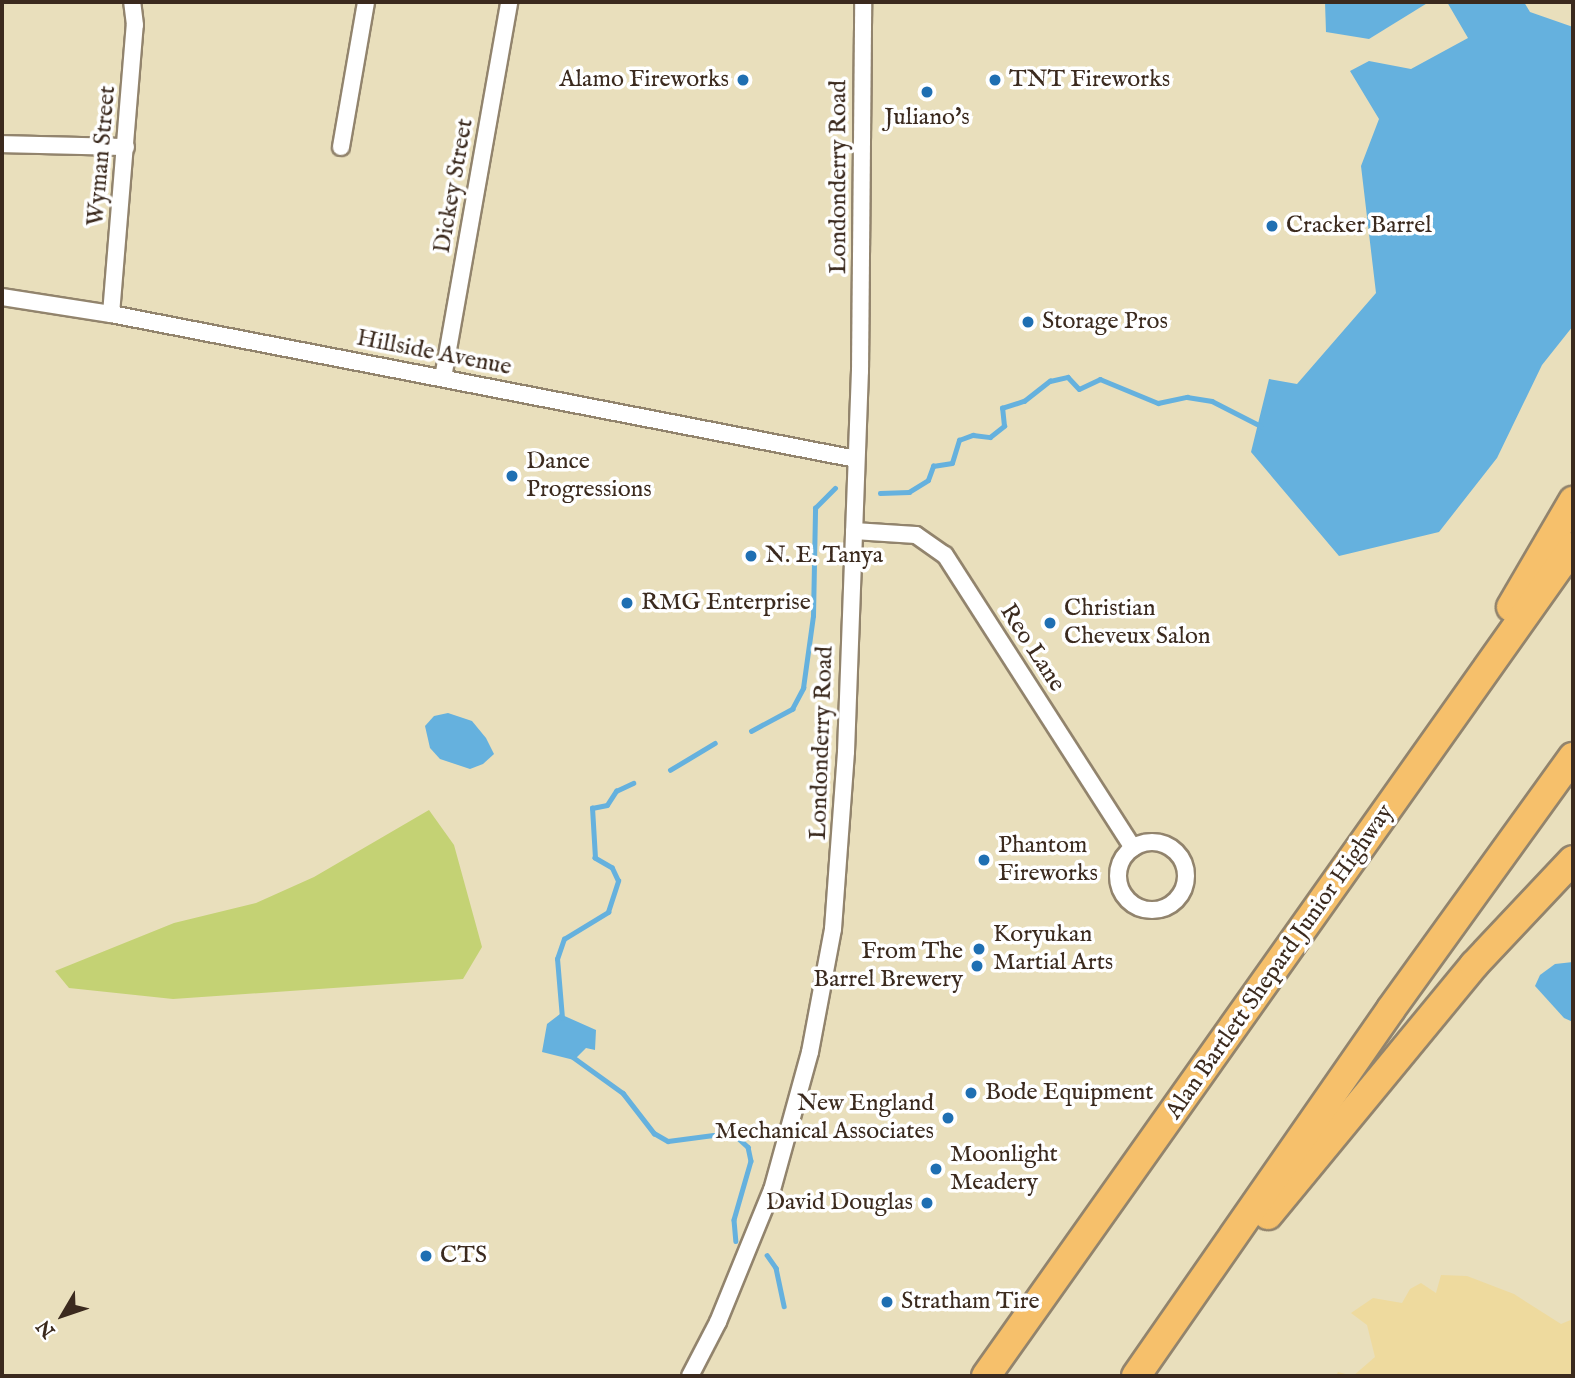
<!DOCTYPE html>
<html>
<head>
<meta charset="utf-8">
<style>
  body { margin:0 }
  #map { position:relative; width:1575px; height:1378px; overflow:hidden; background:#e9dfbc; font-family:"IM FELL English",serif }
  div>[style] { position:absolute }
  .green>* { inset:0; background:#c4d274 }
  .sand>* { inset:0; background:#eeda9e }
  .water>* { inset:0; background:#65b1de }
  .stream>* { height:4.5px; margin:-2.25px; padding:0 2.25px; transform-origin:2.25px; border-radius:2.25px; background:#65b1de }
  .roads { filter:drop-shadow(2px 0 #92846d) drop-shadow(-2px 0 #92846d) drop-shadow(0 2px #92846d) drop-shadow(0 -2px #92846d) }
  .street>* { height:16px; margin:-8px; padding:0 8px; transform-origin:8px; border-radius:8px; background:#fff }
  .street>.ring { margin:-8px; padding:0; box-sizing:content-box; background:none; border:16px solid #fff; border-radius:50% }
  .highway>* { height:28px; margin:-14px; padding:0 14px; transform-origin:14px; border-radius:14px; background:#f6c06b }
  .dots>* { width:19px; height:19px; translate:-50% -50%; box-sizing:border-box; border:4px solid #fff; border-radius:50% }
  span { translate:-50% -50%; white-space:nowrap; text-align:center; line-height:1.15; -webkit-text-stroke:7px #fff; paint-order:stroke }
  .poi-label { font-size:24px; color:#3b2a1e }
  .right { translate:-100% -50%; text-align:right }
  .left { translate:0 -50%; text-align:left }
  .street-label { font-size:24px; color:#3b2a1e }
  .frame { position:absolute; inset:0; border:4px solid #3b2a1e; pointer-events:none }
  .north { position:absolute; left:28px; top:1280px; width:70px; height:70px; -webkit-text-stroke:5px #fff; paint-order:stroke; rotate:231deg; font-size:19px; font-weight:700; line-height:28px; text-align:center; color:#3b2a1e }
  .north::after { content:''; display:block; margin:auto; width:24px; height:32px; background:#3b2a1e; clip-path:polygon(50% 0,100% 100%,50% 72%,0 100%) }
</style>
</head>
<body>
<div id="map">
  <div class="green">
    <div style="clip-path:polygon(429px 810px,454px 845px,482px 947px,463px 979px,173px 999px,69px 988px,55px 971px,174px 923px,256px 903px,314px 877px)"></div>
  </div>
  <div class="sand">
    <div style="clip-path:polygon(1441px 1275px,1467px 1276px,1514px 1294px,1561px 1324px,1573px 1319px,1573px 1376px,1336px 1376px,1338px 1372px,1353px 1376px,1375px 1357px,1367px 1325px,1351px 1313px,1373px 1298px,1402px 1303px,1410px 1289px,1421px 1283px,1436px 1293px)"></div>
  </div>
  <div class="water">
    <div style="clip-path:polygon(1325px 2px,1429px 2px,1369px 39px,1326px 32px)"></div>
    <div style="clip-path:polygon(1447px 2px,1524px 2px,1530px 12px,1573px 27px,1573px 326px,1542px 365px,1497px 458px,1439px 532px,1339px 556px,1251px 452px,1269px 379px,1297px 384px,1376px 293px,1361px 166px,1379px 119px,1350px 71px,1369px 61px,1411px 69px,1468px 38px)"></div>
    <div style="clip-path:polygon(448px 713px,472px 721px,486px 738px,494px 754px,483px 764px,470px 769px,440px 759px,430px 748px,425px 726px,434px 716px)"></div>
    <div style="clip-path:polygon(1573px 962px,1573px 1022px,1564px 1018px,1535px 986px,1540px 975px,1555px 964px)"></div>
    <div style="clip-path:polygon(560px 1014px,596px 1030px,595px 1050px,586px 1048px,574px 1060px,542px 1052px,547px 1024px)"></div>
  </div>
  <div class="stream">
    <div style="left:880px;top:493px;width:29px;rotate:-2deg"></div>
    <div style="left:909px;top:492px;width:22px;rotate:-32deg"></div>
    <div style="left:928px;top:480px;width:15px;rotate:-70deg"></div>
    <div style="left:933px;top:466px;width:19px;rotate:-9deg"></div>
    <div style="left:952px;top:463px;width:24px;rotate:-73deg"></div>
    <div style="left:959px;top:440px;width:15px;rotate:-20deg"></div>
    <div style="left:973px;top:435px;width:17px;rotate:7deg"></div>
    <div style="left:990px;top:437px;width:18px;rotate:-38deg"></div>
    <div style="left:1004px;top:426px;width:18px;rotate:-96deg"></div>
    <div style="left:1002px;top:408px;width:23px;rotate:-18deg"></div>
    <div style="left:1024px;top:401px;width:33px;rotate:-38deg"></div>
    <div style="left:1050px;top:381px;width:18px;rotate:-13deg"></div>
    <div style="left:1068px;top:377px;width:16px;rotate:47deg"></div>
    <div style="left:1079px;top:389px;width:23px;rotate:-25deg"></div>
    <div style="left:1100px;top:379px;width:63px;rotate:22.5deg"></div>
    <div style="left:1158px;top:403px;width:30px;rotate:-12deg"></div>
    <div style="left:1187px;top:397px;width:25px;rotate:9deg"></div>
    <div style="left:1212px;top:401px;width:55px;rotate:27deg"></div>
    <div style="left:751px;top:731px;width:47px;rotate:-28.2deg"></div>
    <div style="left:792px;top:709px;width:24px;rotate:-62deg"></div>
    <div style="left:803px;top:688px;width:73px;rotate:-82.1deg"></div>
    <div style="left:813px;top:616px;width:108px;rotate:-88.9deg"></div>
    <div style="left:815px;top:508px;width:28px;rotate:-45deg"></div>
    <div style="left:670px;top:770px;width:52px;rotate:-31deg"></div>
    <div style="left:562px;top:1018px;width:59px;rotate:-94.8deg"></div>
    <div style="left:557px;top:959px;width:21px;rotate:-71deg"></div>
    <div style="left:564px;top:939px;width:52px;rotate:-31.5deg"></div>
    <div style="left:608px;top:912px;width:33px;rotate:-72deg"></div>
    <div style="left:618px;top:881px;width:14px;rotate:-115deg"></div>
    <div style="left:612px;top:868px;width:20px;rotate:-150deg"></div>
    <div style="left:595px;top:858px;width:50px;rotate:-93.4deg"></div>
    <div style="left:592px;top:808px;width:15px;rotate:-11deg"></div>
    <div style="left:607px;top:805px;width:17px;rotate:-57deg"></div>
    <div style="left:616px;top:791px;width:19px;rotate:-25deg"></div>
    <div style="left:573px;top:1057px;width:62px;rotate:35.8deg"></div>
    <div style="left:623px;top:1093px;width:51px;rotate:52.2deg"></div>
    <div style="left:654px;top:1133px;width:16px;rotate:30deg"></div>
    <div style="left:668px;top:1141px;width:53px;rotate:-7.5deg"></div>
    <div style="left:721px;top:1134px;width:16px;rotate:11deg"></div>
    <div style="left:737px;top:1137px;width:15px;rotate:42deg"></div>
    <div style="left:748px;top:1147px;width:14px;rotate:78deg"></div>
    <div style="left:751px;top:1161px;width:61px;rotate:106.1deg"></div>
    <div style="left:734px;top:1220px;width:21px;rotate:85deg"></div>
    <div style="left:767px;top:1255px;width:16px;rotate:55deg"></div>
    <div style="left:776px;top:1268px;width:39px;rotate:78deg"></div>
  </div>
  <div class="roads">
    <div class="street">
      <div style="left:2px;top:144px;width:124px;rotate:1.4deg"></div>
      <div style="left:341px;top:147px;width:147px;rotate:-80.2deg"></div>
      <div style="left:2px;top:297px;width:110px;rotate:8.9deg"></div>
      <div style="left:111px;top:314px;width:759px;rotate:11.01deg"></div>
      <div style="left:111px;top:314px;width:290px;rotate:-85.3deg"></div>
      <div style="left:135px;top:25px;width:23px;rotate:-97deg"></div>
      <div style="left:443px;top:378px;width:382px;rotate:-80deg"></div>
      <div style="left:854px;top:531px;width:62px;rotate:3.7deg"></div>
      <div style="left:916px;top:535px;width:35px;rotate:35deg"></div>
      <div style="left:945px;top:555px;width:348px;rotate:57.3deg"></div>
      <div class="ring" style="left:1118px;top:842px;width:52px;height:52px"></div>
      <div style="left:690px;top:1376px;width:61px;rotate:-62.6deg"></div>
      <div style="left:718px;top:1322px;width:143px;rotate:-67.8deg"></div>
      <div style="left:772px;top:1190px;width:143px;rotate:-74.6deg"></div>
      <div style="left:810px;top:1052px;width:125px;rotate:-79.4deg"></div>
      <div style="left:833px;top:929px;width:177px;rotate:-85.8deg"></div>
      <div style="left:846px;top:752px;width:381px;rotate:-87.9deg"></div>
      <div style="left:860px;top:371px;width:369px;rotate:-89.5deg"></div>
    </div>
    <div class="highway">
      <div style="left:1511px;top:607px;width:123px;rotate:-59.7deg"></div>
      <div style="left:1268px;top:1215px;width:324px;rotate:-50.5deg"></div>
      <div style="left:1474px;top:965px;width:144px;rotate:-46.7deg"></div>
      <div style="left:986px;top:1376px;width:1016px;rotate:-54.7deg"></div>
      <div style="left:1136px;top:1376px;width:447px;rotate:-55.2deg"></div>
      <div style="left:1391px;top:1009px;width:311px;rotate:-54.2deg"></div>
    </div>
  </div>
  <div class="dots">
    <div style="left:743px;top:80px;background:#1f6fb2"></div>
    <div style="left:995px;top:80px;background:#1f6fb2"></div>
    <div style="left:927px;top:92px;background:#1f6fb2"></div>
    <div style="left:1272px;top:226px;background:#1f6fb2"></div>
    <div style="left:1028px;top:322px;background:#1f6fb2"></div>
    <div style="left:512px;top:476px;background:#1f6fb2"></div>
    <div style="left:751px;top:556px;background:#1f6fb2"></div>
    <div style="left:627px;top:603px;background:#1f6fb2"></div>
    <div style="left:1050px;top:623px;background:#1f6fb2"></div>
    <div style="left:984px;top:860px;background:#1f6fb2"></div>
    <div style="left:979px;top:949px;background:#1f6fb2"></div>
    <div style="left:977px;top:966px;background:#1f6fb2"></div>
    <div style="left:971px;top:1093px;background:#1f6fb2"></div>
    <div style="left:948px;top:1118px;background:#1f6fb2"></div>
    <div style="left:936px;top:1169px;background:#1f6fb2"></div>
    <div style="left:927px;top:1203px;background:#1f6fb2"></div>
    <div style="left:426px;top:1256px;background:#1f6fb2"></div>
    <div style="left:887px;top:1302px;background:#1f6fb2"></div>
  </div>
  <div class="poi-label">
    <span class="right" style="left:729px;top:80px">Alamo Fireworks</span>
    <span class="left" style="left:1009px;top:80px">TNT Fireworks</span>
    <span style="left:927px;top:118px">Juliano's</span>
    <span class="left" style="left:1286px;top:226px">Cracker Barrel</span>
    <span class="left" style="left:1042px;top:322px">Storage Pros</span>
    <span class="left" style="left:526px;top:476px">Dance<br>Progressions</span>
    <span class="left" style="left:765px;top:556px">N. E. Tanya</span>
    <span class="left" style="left:641px;top:603px">RMG Enterprise</span>
    <span class="left" style="left:1064px;top:623px">Christian<br>Cheveux Salon</span>
    <span class="left" style="left:998px;top:860px">Phantom<br>Fireworks</span>
    <span class="left" style="left:993px;top:949px">Koryukan<br>Martial Arts</span>
    <span class="right" style="left:963px;top:966px">From The<br>Barrel Brewery</span>
    <span class="left" style="left:985px;top:1093px">Bode Equipment</span>
    <span class="right" style="left:934px;top:1118px">New England<br>Mechanical Associates</span>
    <span class="left" style="left:950px;top:1169px">Moonlight<br>Meadery</span>
    <span class="right" style="left:913px;top:1203px">David Douglas</span>
    <span class="left" style="left:440px;top:1256px">CTS</span>
    <span class="left" style="left:901px;top:1302px">Stratham Tire</span>
  </div>
  <div class="street-label">
    <span style="left:102px;top:156px;rotate:-85deg">Wyman Street</span>
    <span style="left:839px;top:177px;rotate:-90deg">Londonderry Road</span>
    <span style="left:454px;top:186px;rotate:-80deg">Dickey Street</span>
    <span style="left:434px;top:353px;rotate:11deg">Hillside Avenue</span>
    <span style="left:1032px;top:648px;rotate:57deg">Reo Lane</span>
    <span style="left:822px;top:743px;rotate:-88deg">Londonderry Road</span>
    <span style="left:1280px;top:962px;rotate:-55deg">Alan Bartlett Shepard Junior Highway</span>
  </div>
  <div class="frame"></div>
  <div class="north">N</div>
</div>
</body>
</html>
